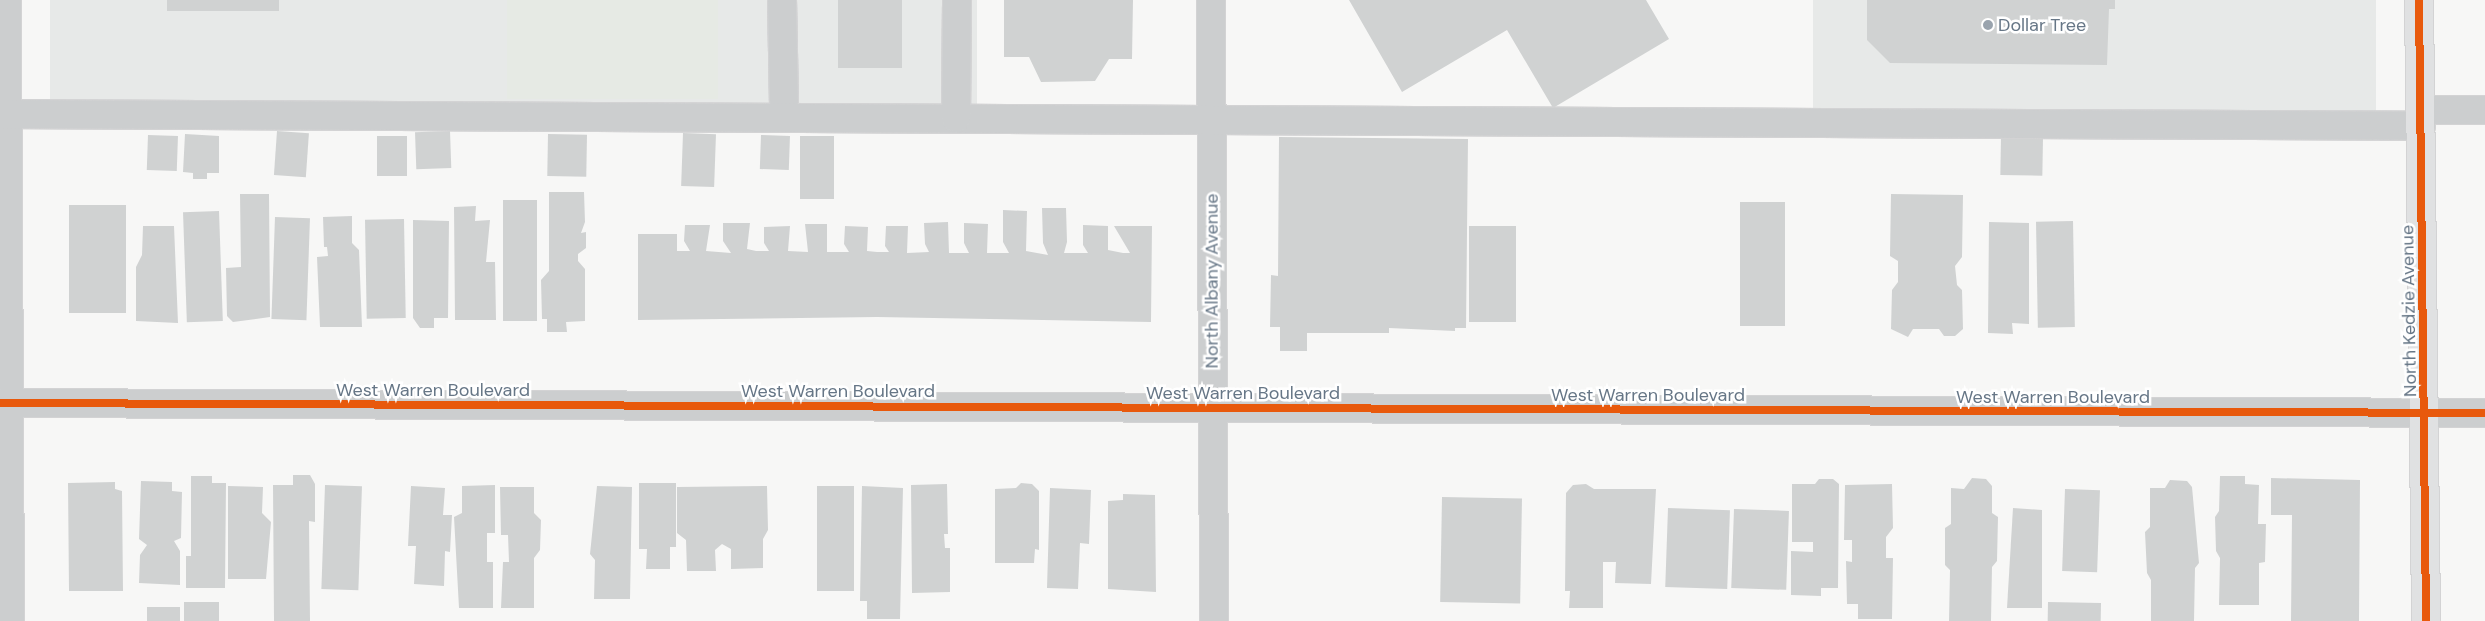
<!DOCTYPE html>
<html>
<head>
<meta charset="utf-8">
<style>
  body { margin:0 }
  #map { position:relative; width:2485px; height:621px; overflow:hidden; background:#f7f7f6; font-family:"DM Sans",sans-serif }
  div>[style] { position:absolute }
  .built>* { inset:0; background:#e7e9e8; transform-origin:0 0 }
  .green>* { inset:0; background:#e6eae4; transform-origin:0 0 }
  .building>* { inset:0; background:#d0d2d2; transform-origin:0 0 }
  .roads { filter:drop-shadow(1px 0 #d3d3d4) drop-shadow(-1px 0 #d3d3d4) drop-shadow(0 1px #d3d3d4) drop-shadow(0 -1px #d3d3d4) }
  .minor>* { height:28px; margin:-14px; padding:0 14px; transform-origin:14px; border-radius:14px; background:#cccecf }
  .major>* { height:28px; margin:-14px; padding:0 14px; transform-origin:14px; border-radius:14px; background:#e0e1e2 }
  .cycleway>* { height:8px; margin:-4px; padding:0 4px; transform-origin:4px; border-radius:4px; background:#e8590c }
  .dots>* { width:14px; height:14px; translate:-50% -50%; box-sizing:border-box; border:2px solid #fff; border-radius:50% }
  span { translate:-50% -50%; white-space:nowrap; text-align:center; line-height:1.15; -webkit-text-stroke:5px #fff; paint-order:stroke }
  .poi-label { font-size:18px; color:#667686 }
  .left { translate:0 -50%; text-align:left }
  .street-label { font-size:18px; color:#667686 }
</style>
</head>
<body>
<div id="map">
  <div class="built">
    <div style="left:50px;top:0;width:927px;height:114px"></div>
    <div style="left:1813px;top:0;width:563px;height:123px"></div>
  </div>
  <div class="green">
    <div style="left:507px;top:0;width:211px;height:99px"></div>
  </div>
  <div class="building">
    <div style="left:167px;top:0;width:112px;height:11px"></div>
    <div style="left:838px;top:0;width:64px;height:68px"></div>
    <div style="clip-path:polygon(1004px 0,1133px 0,1132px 59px,1109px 59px,1095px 81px,1041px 82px,1029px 57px,1004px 57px)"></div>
    <div style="clip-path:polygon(1349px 0,1646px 0,1669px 39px,1553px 108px,1507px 30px,1402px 92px)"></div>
    <div style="clip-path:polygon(1867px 0,2115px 0,2115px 9px,2109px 9px,2107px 65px,1890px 63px,1867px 40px)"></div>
    <div style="left:277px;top:131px;width:32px;height:44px;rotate:4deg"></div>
    <div style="left:450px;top:131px;width:37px;height:35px;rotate:88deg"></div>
    <div style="left:683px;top:133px;width:33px;height:53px;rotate:2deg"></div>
    <div style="clip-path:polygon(185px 134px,219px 136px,219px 173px,207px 173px,207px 179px,193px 179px,193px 173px,183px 172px)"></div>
    <div style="left:548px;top:134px;width:39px;height:42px;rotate:1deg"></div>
    <div style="left:148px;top:135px;width:30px;height:35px;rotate:2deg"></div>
    <div style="left:761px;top:135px;width:29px;height:34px;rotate:2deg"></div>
    <div style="left:377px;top:136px;width:30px;height:40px"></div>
    <div style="left:800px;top:136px;width:34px;height:63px"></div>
    <div style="clip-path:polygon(1279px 137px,1468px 139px,1466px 328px,1455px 328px,1455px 331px,1389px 328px,1389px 333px,1307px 333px,1307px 351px,1280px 351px,1280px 327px,1270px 327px,1271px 275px,1278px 276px)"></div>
    <div style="left:2001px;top:137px;width:42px;height:38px;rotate:1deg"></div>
    <div style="clip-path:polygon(549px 192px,584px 192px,585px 222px,581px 233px,586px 232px,586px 248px,578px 254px,578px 261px,585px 269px,585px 321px,566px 322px,567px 332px,547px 332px,547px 319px,542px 319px,541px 280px,549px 271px)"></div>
    <div style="clip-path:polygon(240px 194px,269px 194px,270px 317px,233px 322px,227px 316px,226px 268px,241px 267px)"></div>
    <div style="clip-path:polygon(1891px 194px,1963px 195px,1962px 257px,1955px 266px,1957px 285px,1962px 290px,1963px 329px,1955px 336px,1944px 336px,1939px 329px,1913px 329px,1908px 337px,1891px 329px,1892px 290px,1898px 282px,1898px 261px,1890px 256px)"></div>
    <div style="left:503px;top:200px;width:34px;height:121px"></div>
    <div style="left:1740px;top:202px;width:45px;height:124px"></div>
    <div style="left:69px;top:205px;width:57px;height:108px"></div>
    <div style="clip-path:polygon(476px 206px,475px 221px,490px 220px,486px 262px,495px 262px,496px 320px,455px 320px,454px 207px)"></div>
    <div style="clip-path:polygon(1042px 208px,1066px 208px,1067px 242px,1064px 253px,1088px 253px,1083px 245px,1083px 225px,1108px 226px,1108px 250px,1123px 253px,1130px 253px,1114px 226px,1152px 226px,1151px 322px,877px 317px,638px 320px,638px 234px,677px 234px,677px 251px,690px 251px,684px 241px,685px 225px,710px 225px,706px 251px,731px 253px,723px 241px,723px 223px,750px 223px,747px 249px,756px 251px,769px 251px,764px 243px,764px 227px,790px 226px,788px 251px,808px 252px,805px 224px,827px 224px,827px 252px,849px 252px,844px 244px,845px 226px,868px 227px,867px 251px,877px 252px,889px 252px,885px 246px,886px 226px,908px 226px,907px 253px,929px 252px,925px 244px,924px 223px,948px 222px,949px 253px,969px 253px,964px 243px,964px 223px,988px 224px,987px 253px,1009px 253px,1003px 242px,1003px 210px,1027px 211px,1026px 251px,1048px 255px,1043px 243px)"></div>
    <div style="left:219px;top:211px;width:110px;height:36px;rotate:88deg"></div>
    <div style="clip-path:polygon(352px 216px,352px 243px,359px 250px,362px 327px,320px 327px,317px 257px,328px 256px,327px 247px,324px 247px,323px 217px)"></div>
    <div style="left:275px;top:217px;width:35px;height:102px;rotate:2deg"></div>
    <div style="left:404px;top:219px;width:99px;height:39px;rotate:89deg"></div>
    <div style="clip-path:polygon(413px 220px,449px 221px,448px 318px,434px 318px,434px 328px,420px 328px,413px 318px)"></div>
    <div style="left:2073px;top:221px;width:106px;height:37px;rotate:89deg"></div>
    <div style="clip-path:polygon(1989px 222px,2029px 223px,2029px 324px,2012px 323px,2013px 334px,1988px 333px)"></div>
    <div style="clip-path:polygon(143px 226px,174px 226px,178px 323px,136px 321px,136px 267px,142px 255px)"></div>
    <div style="left:1469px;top:226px;width:47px;height:96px"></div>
    <div style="clip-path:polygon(293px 475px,310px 475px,315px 484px,315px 522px,309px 521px,310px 621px,274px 621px,273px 485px,293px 485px)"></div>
    <div style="clip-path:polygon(191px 476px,212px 476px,212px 483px,226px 483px,225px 588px,186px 588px,186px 556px,191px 556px)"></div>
    <div style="clip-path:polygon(2220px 476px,2245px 476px,2245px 484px,2259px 485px,2258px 524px,2266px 524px,2265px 562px,2259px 563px,2259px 605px,2219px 605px,2220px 558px,2216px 551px,2215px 517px,2219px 511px)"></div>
    <div style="clip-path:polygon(1972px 478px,1986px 479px,1992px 486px,1992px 513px,1998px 517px,1997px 561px,1992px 567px,1991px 621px,1949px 621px,1950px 570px,1945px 565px,1945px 528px,1951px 524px,1951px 488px,1964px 489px)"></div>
    <div style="clip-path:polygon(2271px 478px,2360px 480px,2359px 621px,2291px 621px,2292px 515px,2271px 515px)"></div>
    <div style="clip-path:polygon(1819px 479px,1833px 479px,1839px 484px,1838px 588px,1821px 588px,1821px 596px,1791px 595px,1791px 551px,1813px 552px,1813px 542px,1792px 542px,1792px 484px,1815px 484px)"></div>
    <div style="clip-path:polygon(2170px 480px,2187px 481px,2192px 487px,2199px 563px,2195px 568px,2194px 621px,2151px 621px,2151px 580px,2147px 573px,2145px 532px,2150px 527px,2150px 488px,2165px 488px)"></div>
    <div style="clip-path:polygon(141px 481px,172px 482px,172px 491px,182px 492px,181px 538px,174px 541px,180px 551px,180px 585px,139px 583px,140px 555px,147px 545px,139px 539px)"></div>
    <div style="clip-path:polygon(115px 482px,115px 489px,122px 491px,123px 591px,69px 591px,68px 483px)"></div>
    <div style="clip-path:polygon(639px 483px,676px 483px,676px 547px,670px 547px,670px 569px,646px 569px,647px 549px,639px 549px)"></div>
    <div style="clip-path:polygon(1021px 483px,1032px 484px,1039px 491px,1039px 550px,1035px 549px,1034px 563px,995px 563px,995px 489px,1016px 488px)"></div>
    <div style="clip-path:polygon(947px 484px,948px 534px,944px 534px,945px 548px,950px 548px,950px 592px,912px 593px,911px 485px)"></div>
    <div style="clip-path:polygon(1586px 484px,1594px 489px,1656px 489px,1651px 584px,1615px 583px,1616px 562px,1603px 562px,1603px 608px,1569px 608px,1570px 591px,1565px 591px,1566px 493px,1573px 485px)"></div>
    <div style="clip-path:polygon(1892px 484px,1893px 528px,1886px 537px,1886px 558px,1893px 558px,1892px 619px,1858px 619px,1858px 604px,1847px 604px,1846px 561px,1852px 562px,1852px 540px,1844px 540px,1845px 485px)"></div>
    <div style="left:325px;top:485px;width:37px;height:104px;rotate:2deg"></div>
    <div style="clip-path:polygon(495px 485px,495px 533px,487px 533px,487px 562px,493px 562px,493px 608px,459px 608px,454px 517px,462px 513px,462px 486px)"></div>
    <div style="clip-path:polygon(228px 486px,263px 487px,262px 513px,271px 522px,266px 579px,228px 579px)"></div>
    <div style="clip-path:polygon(411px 486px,445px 488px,443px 515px,452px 515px,450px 552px,445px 551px,444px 586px,414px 584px,416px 546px,408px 546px)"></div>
    <div style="clip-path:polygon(597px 486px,632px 487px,630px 599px,594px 599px,595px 560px,590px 554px)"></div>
    <div style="clip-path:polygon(767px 486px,768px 530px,763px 539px,763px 568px,731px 569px,731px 549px,722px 544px,715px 550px,716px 571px,687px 571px,686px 540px,677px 533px,677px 487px)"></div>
    <div style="left:817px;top:486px;width:37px;height:105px"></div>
    <div style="clip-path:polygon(862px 486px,903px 488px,900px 619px,867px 619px,867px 601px,860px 601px)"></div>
    <div style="clip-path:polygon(500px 487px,534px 487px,534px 513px,541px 520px,540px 550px,534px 558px,534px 608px,501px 608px,503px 562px,509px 562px,508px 535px,501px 535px)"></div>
    <div style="clip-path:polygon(1050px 488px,1091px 490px,1089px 544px,1080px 543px,1078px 589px,1047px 588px)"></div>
    <div style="left:2065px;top:489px;width:35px;height:82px;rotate:2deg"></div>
    <div style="clip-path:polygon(1123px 494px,1155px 495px,1156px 592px,1108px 589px,1108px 501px,1123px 500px)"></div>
    <div style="left:1442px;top:497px;width:80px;height:105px;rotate:1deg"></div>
    <div style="left:1668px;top:508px;width:62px;height:79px;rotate:2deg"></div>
    <div style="clip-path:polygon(2013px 508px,2042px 510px,2042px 608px,2007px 608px)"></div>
    <div style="left:1734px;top:509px;width:55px;height:79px;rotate:2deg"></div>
    <div style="left:219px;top:602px;width:19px;height:35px;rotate:90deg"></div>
    <div style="left:2048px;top:602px;width:53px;height:19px;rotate:1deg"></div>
    <div style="left:147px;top:607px;width:33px;height:14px"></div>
  </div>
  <div class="roads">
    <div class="minor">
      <div style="left:7px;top:0;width:621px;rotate:89.72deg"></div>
      <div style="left:782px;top:0;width:101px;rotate:88.9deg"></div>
      <div style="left:1211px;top:0;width:621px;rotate:89.72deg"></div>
      <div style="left:2421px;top:110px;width:64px"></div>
      <div style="left:0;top:114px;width:2421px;rotate:0.28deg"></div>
      <div style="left:956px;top:118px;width:118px;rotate:-89.5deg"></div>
      <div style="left:0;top:403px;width:2485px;rotate:0.23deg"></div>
    </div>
    <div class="major">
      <div style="left:2419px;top:0;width:621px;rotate:89.35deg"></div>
    </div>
  </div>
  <div class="cycleway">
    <div style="left:2419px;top:0;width:621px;rotate:89.35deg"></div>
    <div style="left:0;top:403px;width:2485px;rotate:0.23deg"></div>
  </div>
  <div class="dots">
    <div style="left:1988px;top:25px;background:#99a3ad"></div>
  </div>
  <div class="poi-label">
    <span class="left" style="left:1998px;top:25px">Dollar Tree</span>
  </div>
  <div class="street-label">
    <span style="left:1212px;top:281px;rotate:-90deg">North Albany Avenue</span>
    <span style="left:2409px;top:311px;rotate:-91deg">North Kedzie Avenue</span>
    <span style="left:433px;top:390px">West Warren Boulevard</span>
    <span style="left:838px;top:391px">West Warren Boulevard</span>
    <span style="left:1243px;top:393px">West Warren Boulevard</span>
    <span style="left:1648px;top:395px">West Warren Boulevard</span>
    <span style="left:2053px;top:397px">West Warren Boulevard</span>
  </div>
</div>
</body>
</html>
